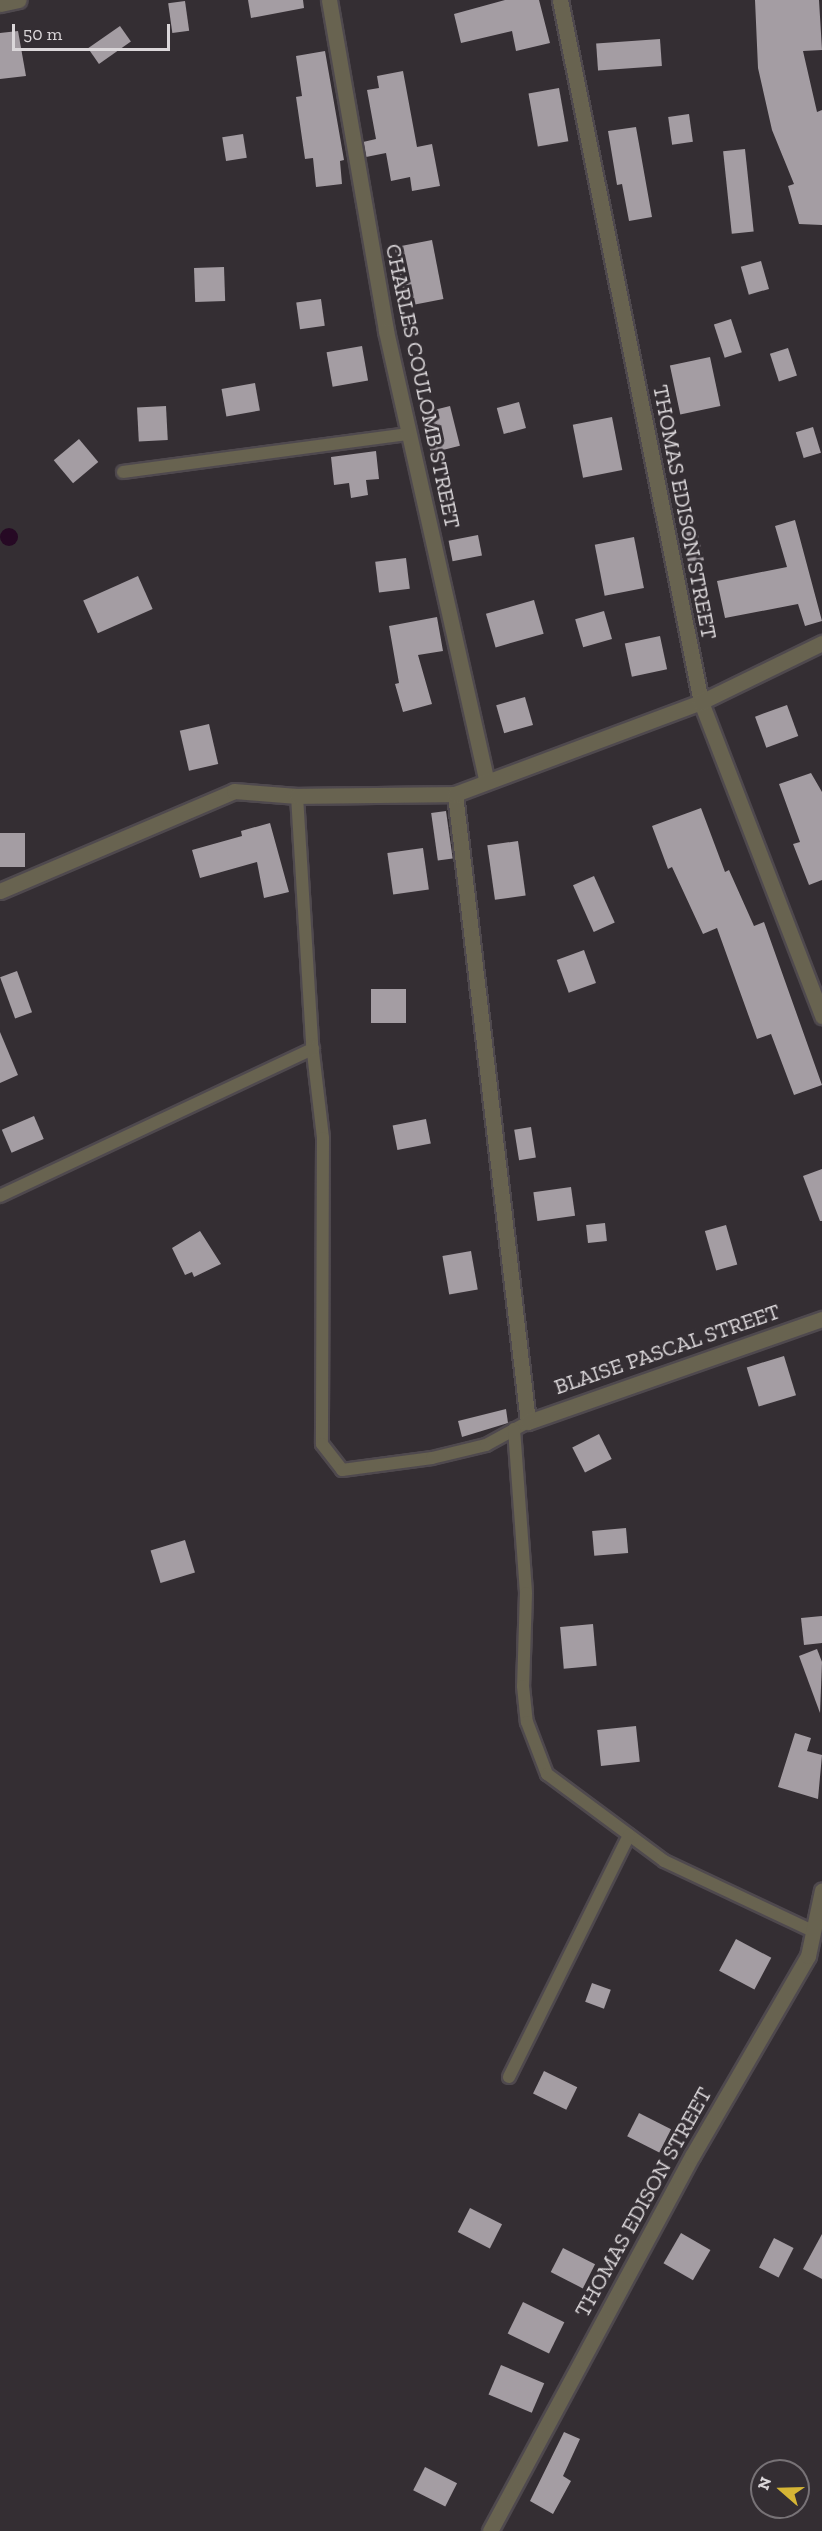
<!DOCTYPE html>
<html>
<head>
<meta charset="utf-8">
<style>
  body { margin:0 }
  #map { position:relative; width:822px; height:2531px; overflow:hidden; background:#342e33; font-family:"Zilla Slab",serif }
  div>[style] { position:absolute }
  .water>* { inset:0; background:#260924 }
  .round { border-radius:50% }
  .building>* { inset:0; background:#a49da3; transform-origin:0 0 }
  .roads { filter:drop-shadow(2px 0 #4f494e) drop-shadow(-2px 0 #4f494e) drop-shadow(0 2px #4f494e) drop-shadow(0 -2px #4f494e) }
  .lane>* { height:12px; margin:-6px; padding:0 6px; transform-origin:6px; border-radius:6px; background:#686350 }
  .street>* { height:15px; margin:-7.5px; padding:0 7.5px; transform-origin:7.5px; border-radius:7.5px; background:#686350 }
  span { translate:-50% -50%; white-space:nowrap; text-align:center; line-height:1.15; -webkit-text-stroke:6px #342e33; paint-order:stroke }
  .street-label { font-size:22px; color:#dbd7da }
  .north { position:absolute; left:750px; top:2459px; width:60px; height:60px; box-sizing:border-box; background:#342e33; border:2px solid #777276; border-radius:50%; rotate:290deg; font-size:16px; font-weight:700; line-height:24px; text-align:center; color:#dbd7da }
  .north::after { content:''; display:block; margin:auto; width:21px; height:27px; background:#d5b535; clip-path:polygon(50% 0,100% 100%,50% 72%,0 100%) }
  .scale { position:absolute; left:12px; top:24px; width:158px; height:27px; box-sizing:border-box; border:3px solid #dbd7da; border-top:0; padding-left:8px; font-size:18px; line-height:21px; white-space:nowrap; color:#dbd7da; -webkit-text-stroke:4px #342e33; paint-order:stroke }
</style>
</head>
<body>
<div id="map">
  <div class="water">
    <div class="round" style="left:0;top:528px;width:18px;height:18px"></div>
  </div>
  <div class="building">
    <div style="clip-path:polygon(248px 0,303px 0,304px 8px,251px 18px)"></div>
    <div style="clip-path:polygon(505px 0,539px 0,550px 43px,516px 51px,512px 31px,461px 43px,454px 14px)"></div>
    <div style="clip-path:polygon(755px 0,819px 0,822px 50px,803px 51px,817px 112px,822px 110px,822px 225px,799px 224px,788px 186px,794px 184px,772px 130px,758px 68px)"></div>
    <div style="left:185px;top:1px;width:30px;height:17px;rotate:82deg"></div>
    <div style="left:120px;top:26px;width:19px;height:39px;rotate:55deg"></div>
    <div style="clip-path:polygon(18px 31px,26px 76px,0 79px,0 33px)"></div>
    <div style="left:660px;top:39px;width:27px;height:64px;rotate:86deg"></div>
    <div style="clip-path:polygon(325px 51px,344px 160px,340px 161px,342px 184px,316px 187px,313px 158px,305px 159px,296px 97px,302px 96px,296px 56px)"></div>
    <div style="clip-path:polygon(403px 71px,417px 147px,432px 144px,440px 186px,412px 191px,410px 177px,391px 181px,386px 153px,366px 157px,363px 142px,376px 139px,367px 90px,379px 88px,377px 76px)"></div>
    <div style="left:559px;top:88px;width:54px;height:31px;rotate:80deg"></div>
    <div style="left:689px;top:114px;width:28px;height:21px;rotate:82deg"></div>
    <div style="clip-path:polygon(636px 127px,652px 217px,629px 221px,622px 184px,617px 185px,608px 131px)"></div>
    <div style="left:243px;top:134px;width:24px;height:21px;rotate:81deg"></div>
    <div style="left:745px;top:149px;width:83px;height:22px;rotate:84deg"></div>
    <div style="left:432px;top:240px;width:60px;height:38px;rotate:79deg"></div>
    <div style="left:761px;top:261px;width:29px;height:21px;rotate:74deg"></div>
    <div style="left:224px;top:267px;width:34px;height:30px;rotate:88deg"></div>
    <div style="left:321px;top:299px;width:27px;height:25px;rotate:82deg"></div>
    <div style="left:731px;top:319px;width:35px;height:18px;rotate:72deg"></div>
    <div style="left:362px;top:346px;width:35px;height:36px;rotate:80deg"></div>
    <div style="left:788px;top:348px;width:29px;height:19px;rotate:72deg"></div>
    <div style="left:710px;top:357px;width:50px;height:41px;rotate:78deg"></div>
    <div style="left:255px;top:383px;width:28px;height:34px;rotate:80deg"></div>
    <div style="left:519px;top:402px;width:27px;height:23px;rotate:75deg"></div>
    <div style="left:166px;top:406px;width:34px;height:29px;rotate:87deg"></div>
    <div style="left:450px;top:406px;width:41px;height:30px;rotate:76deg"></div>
    <div style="left:612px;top:417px;width:54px;height:40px;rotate:79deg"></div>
    <div style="left:813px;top:427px;width:27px;height:18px;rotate:73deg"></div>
    <div style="left:79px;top:439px;width:30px;height:33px;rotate:50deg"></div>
    <div style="clip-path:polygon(376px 451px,379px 479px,366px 480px,368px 495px,351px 498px,349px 483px,334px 485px,331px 457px)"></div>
    <div style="clip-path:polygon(795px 520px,822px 621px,805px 626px,798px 604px,725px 618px,717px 581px,787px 567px,775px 526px)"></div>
    <div style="left:697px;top:530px;width:31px;height:16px;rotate:77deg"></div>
    <div style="left:478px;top:535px;width:21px;height:30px;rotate:79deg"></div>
    <div style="left:634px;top:537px;width:52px;height:40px;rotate:79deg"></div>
    <div style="left:406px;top:558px;width:31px;height:31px;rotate:83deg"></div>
    <div style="left:138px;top:576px;width:36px;height:60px;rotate:66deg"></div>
    <div style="left:534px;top:600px;width:35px;height:50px;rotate:74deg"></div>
    <div style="left:604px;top:611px;width:29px;height:30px;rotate:74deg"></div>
    <div style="clip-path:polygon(437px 617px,443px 651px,418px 655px,432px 704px,403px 712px,395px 684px,399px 683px,389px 626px)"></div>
    <div style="left:660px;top:636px;width:34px;height:36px;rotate:78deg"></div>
    <div style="left:525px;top:697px;width:29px;height:30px;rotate:74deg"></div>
    <div style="left:787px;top:705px;width:33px;height:34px;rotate:70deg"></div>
    <div style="left:209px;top:724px;width:41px;height:30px;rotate:77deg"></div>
    <div style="clip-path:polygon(811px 773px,822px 792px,822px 880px,809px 885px,793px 844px,800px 842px,779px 784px)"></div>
    <div style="clip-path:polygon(701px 808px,725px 872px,729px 870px,754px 926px,764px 922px,822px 1085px,794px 1095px,771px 1034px,757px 1039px,717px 928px,703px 934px,672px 867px,668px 869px,652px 826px)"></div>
    <div style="left:446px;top:811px;width:48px;height:15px;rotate:82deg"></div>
    <div style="clip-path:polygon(270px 823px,289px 892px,264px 898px,257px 862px,200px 878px,192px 850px,242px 836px,241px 831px)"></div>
    <div style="left:0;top:833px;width:25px;height:34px"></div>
    <div style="left:518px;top:841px;width:55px;height:31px;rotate:82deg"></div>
    <div style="left:423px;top:848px;width:42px;height:36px;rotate:82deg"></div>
    <div style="left:594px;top:876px;width:51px;height:23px;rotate:66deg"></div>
    <div style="left:584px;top:950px;width:35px;height:29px;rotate:70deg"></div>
    <div style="left:17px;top:971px;width:44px;height:18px;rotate:70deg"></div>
    <div style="left:371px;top:989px;width:35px;height:34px"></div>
    <div style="clip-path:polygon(0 1032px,18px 1075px,0 1083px)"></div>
    <div style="left:34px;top:1116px;width:25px;height:35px;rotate:67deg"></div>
    <div style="left:426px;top:1119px;width:25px;height:34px;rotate:79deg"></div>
    <div style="left:531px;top:1127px;width:31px;height:17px;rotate:81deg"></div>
    <div style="clip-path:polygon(822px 1169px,822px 1221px,820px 1221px,803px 1176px)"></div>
    <div style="left:571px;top:1187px;width:29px;height:38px;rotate:82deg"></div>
    <div style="left:605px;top:1223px;width:18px;height:19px;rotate:84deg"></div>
    <div style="left:726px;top:1225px;width:41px;height:22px;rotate:74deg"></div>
    <div style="clip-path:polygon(200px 1231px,221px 1264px,194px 1277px,192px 1272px,185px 1275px,172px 1248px)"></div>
    <div style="left:471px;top:1251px;width:39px;height:29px;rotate:80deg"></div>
    <div style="left:784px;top:1356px;width:41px;height:39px;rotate:73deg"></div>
    <div style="clip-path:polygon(506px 1409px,508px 1423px,462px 1437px,458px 1421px)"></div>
    <div style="left:599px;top:1434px;width:28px;height:30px;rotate:63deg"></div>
    <div style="left:626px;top:1528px;width:25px;height:34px;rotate:85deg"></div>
    <div style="left:185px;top:1540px;width:34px;height:36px;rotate:73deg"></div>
    <div style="clip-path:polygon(822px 1616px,822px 1643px,804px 1645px,801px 1618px)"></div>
    <div style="left:593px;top:1624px;width:42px;height:33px;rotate:85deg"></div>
    <div style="clip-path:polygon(817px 1649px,822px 1662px,820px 1713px,799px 1656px)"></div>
    <div style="left:636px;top:1726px;width:36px;height:39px;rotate:84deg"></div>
    <div style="clip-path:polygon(795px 1733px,811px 1738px,807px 1751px,822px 1755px,818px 1799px,778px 1787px)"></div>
    <div style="left:736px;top:1939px;width:40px;height:36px;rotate:28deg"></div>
    <div style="left:592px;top:1983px;width:20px;height:20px;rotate:20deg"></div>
    <div style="left:544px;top:2071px;width:37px;height:25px;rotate:26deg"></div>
    <div style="left:639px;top:2113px;width:36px;height:26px;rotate:27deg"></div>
    <div style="left:470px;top:2208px;width:36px;height:27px;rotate:27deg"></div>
    <div style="left:681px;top:2233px;width:34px;height:35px;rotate:30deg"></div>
    <div style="clip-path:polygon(822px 2234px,822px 2279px,803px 2269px)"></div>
    <div style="left:774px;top:2238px;width:22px;height:33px;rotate:27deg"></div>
    <div style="left:563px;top:2248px;width:36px;height:27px;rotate:27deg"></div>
    <div style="left:523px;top:2302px;width:46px;height:35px;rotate:26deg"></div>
    <div style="left:501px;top:2365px;width:47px;height:32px;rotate:23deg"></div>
    <div style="clip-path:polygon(564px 2432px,580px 2439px,563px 2476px,571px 2481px,553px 2514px,530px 2501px)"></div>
    <div style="left:425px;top:2467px;width:36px;height:26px;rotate:27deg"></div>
  </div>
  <div class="roads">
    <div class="lane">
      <div style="left:123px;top:472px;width:288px;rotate:-7.6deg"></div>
      <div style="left:297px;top:796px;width:248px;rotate:86.5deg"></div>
      <div style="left:312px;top:1044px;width:95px;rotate:83.3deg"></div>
      <div style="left:323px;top:1138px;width:306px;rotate:90.2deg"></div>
      <div style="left:322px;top:1444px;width:33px;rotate:52deg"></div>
      <div style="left:342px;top:1470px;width:91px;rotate:-7.6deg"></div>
      <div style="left:432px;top:1458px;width:56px;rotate:-13.5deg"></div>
      <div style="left:486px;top:1445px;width:48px;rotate:-28.7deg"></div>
      <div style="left:0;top:1196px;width:346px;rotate:-25.2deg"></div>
      <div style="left:514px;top:1429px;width:164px;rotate:85.8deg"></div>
      <div style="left:526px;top:1593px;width:93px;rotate:91.8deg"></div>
      <div style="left:523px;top:1686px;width:36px;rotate:84deg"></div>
      <div style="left:527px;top:1722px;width:56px;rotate:69deg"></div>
      <div style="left:547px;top:1774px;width:146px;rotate:36.6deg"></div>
      <div style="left:664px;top:1861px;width:165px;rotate:25.2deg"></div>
      <div style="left:509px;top:2077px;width:270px;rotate:-63.6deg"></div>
    </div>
    <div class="street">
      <div style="left:329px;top:0;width:336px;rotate:80.2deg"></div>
      <div style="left:386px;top:331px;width:460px;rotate:77.4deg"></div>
      <div style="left:560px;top:0;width:716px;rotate:78.64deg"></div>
      <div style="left:701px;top:702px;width:337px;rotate:68.9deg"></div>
      <div style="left:0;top:4px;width:19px;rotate:-12deg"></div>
      <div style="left:455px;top:794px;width:632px;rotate:83.37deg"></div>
      <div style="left:528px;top:1422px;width:312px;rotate:-19.3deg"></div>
      <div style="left:0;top:891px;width:254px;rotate:-23.1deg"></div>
      <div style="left:234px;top:791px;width:63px;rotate:4.5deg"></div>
      <div style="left:297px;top:796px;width:158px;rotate:-0.7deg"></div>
      <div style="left:455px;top:794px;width:263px;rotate:-20.5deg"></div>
      <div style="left:701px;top:702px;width:135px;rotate:-26deg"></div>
      <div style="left:490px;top:2531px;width:426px;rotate:-61.7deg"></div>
      <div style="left:692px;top:2156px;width:231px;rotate:-59.9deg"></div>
      <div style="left:808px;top:1956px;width:67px;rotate:-78deg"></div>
    </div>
  </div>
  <div class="street-label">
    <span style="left:423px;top:386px;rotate:78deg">CHARLES COULOMB STREET</span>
    <span style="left:685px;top:512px;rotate:79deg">THOMAS EDISON STREET</span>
    <span style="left:667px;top:1349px;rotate:-19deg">BLAISE PASCAL STREET</span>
    <span style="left:643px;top:2202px;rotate:-61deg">THOMAS EDISON STREET</span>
  </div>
  <div class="north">N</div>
  <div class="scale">50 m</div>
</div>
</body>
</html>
